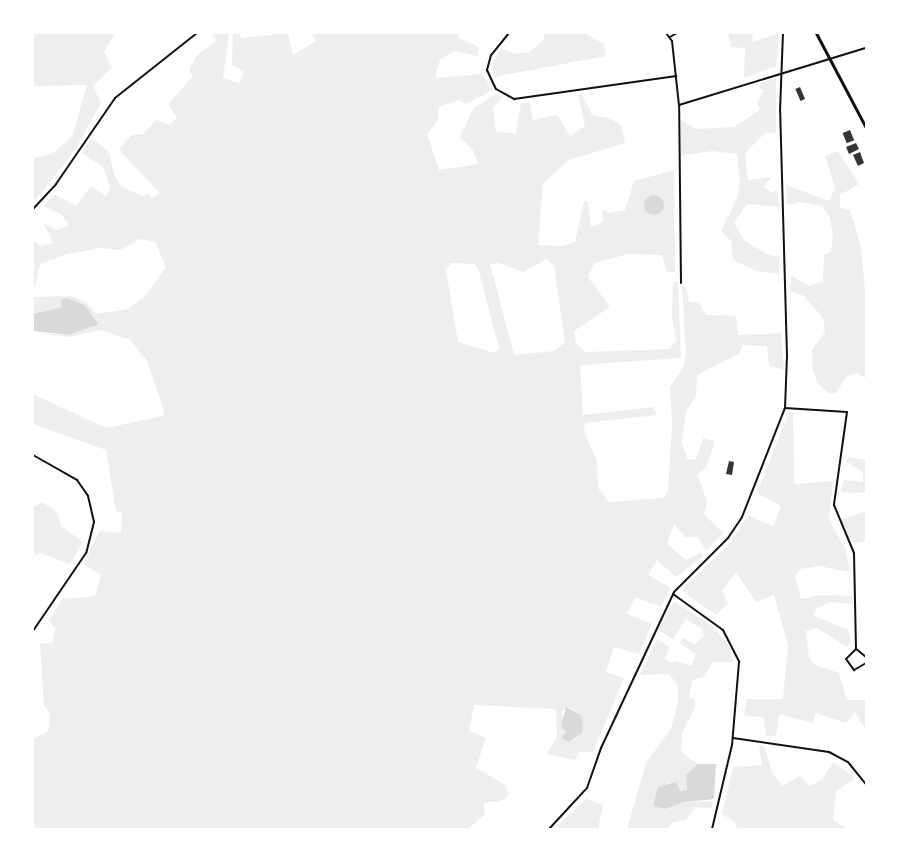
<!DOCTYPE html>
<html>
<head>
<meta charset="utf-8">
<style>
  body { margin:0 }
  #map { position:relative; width:899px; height:862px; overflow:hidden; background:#fff; font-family:Arial,sans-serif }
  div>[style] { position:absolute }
  .green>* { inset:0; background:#eee }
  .water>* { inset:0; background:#d9d9d9 }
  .round { border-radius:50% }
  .building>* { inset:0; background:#353535; transform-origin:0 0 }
  .minor>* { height:2px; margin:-1px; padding:0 1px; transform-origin:1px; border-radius:1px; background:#111 }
  .primary>* { height:3px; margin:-1.5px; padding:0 1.5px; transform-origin:1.5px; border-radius:1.5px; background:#111 }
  span { translate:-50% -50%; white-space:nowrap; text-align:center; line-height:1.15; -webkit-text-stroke:4.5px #fff; paint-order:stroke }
  .frame { position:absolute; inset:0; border:34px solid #fff; pointer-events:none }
</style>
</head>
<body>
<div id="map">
  <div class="green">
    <div style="clip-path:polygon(33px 33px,115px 33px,104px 52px,112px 67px,93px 87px,101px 103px,75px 150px,33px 203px,33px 158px,52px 154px,72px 137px,87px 85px,33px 86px)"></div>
    <div style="clip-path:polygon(evenodd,211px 33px,229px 33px,223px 78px,239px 83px,244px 71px,232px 65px,233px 33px,240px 33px,241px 38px,288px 33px,293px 55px,316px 41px,310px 33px,461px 33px,458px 37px,479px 47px,477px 56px,454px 51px,440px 60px,435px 78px,482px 74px,493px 90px,466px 104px,459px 100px,439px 107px,437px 122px,427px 134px,439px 170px,478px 164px,473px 150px,460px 137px,473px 109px,496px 94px,502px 97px,493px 109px,496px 132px,516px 133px,521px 103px,530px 103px,533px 120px,557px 115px,570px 136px,585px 126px,578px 95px,582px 94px,592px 115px,609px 118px,621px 125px,625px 143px,569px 160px,543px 183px,538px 245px,563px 246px,575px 242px,584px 201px,588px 202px,591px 227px,603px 222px,602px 210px,609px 213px,625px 210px,634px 181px,674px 170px,675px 272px,667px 272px,662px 255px,628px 254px,594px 263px,588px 277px,610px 307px,574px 331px,576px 344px,586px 352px,670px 349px,676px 340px,672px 316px,673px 282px,678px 282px,681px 358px,580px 365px,583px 415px,653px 407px,657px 415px,585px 423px,584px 432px,597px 461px,598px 488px,609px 502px,664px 498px,668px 491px,672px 424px,670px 387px,683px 368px,686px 354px,682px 286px,686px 287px,689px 302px,699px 302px,706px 315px,736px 316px,738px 335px,781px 333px,784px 370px,769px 366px,767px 346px,743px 345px,739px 354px,697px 375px,696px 396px,686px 411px,682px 441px,687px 460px,696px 459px,703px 438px,715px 441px,706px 468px,697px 474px,707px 501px,704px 514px,723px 533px,706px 551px,698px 537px,685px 537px,674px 524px,667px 544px,686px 560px,701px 552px,703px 556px,676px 577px,657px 560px,648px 575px,671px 588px,661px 607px,635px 597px,627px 614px,652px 624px,639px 654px,614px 647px,606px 672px,624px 678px,593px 752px,579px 752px,575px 760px,547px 754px,557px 736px,556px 709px,474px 705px,469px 731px,486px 738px,476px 768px,504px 784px,509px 794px,502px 801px,484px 803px,485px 814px,468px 829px,33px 829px,33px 739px,48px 731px,50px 715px,44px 705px,40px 643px,52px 643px,55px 628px,49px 621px,62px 599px,95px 596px,101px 575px,84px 564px,99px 531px,121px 533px,122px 512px,116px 511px,106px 450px,33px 424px,33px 394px,106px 428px,163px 416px,164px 410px,147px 361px,130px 340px,101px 330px,68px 337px,33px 333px,69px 335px,99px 323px,85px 305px,67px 298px,61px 299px,62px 307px,33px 314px,33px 241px,42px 246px,53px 243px,44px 224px,57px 230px,69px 225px,61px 214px,44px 206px,54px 194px,76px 206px,91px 186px,106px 196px,110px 187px,103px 167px,82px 153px,91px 137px,109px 152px,114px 174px,121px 186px,142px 196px,148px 193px,152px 198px,160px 193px,119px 150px,131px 135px,143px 134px,156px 120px,169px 125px,177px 118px,168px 104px,193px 76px,189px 70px,197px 55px,217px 41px,211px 33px,140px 239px,155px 242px,166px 267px,145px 297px,127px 309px,96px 314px,87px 303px,71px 296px,33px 297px,40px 264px,64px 255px,100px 248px,120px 250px,140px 239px,211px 33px,547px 259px,554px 266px,565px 342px,554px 351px,514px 355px,490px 264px,499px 263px,523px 272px,547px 259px,211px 33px,451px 263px,474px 264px,478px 268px,499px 348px,495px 353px,458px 342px,446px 270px,451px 263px,211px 33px,569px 707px,581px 715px,582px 733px,573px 741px,565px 733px,563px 721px,562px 711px,569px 707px)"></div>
    <div style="clip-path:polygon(545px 33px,584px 33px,604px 44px,606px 56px,493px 77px,493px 62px,501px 48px,514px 54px,529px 52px,543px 41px)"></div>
    <div style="clip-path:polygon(728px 33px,752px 33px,753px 42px,779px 33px,776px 66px,744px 78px,745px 48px,731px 47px)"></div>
    <div style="clip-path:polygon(776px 78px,776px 132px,765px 133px,745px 153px,748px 180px,772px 177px,763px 187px,774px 193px,776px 189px,780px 207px,747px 204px,734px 223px,744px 240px,767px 254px,780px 257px,779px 274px,757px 271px,733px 260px,731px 241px,721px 231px,737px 199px,740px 182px,737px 154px,712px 151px,681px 156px,681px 120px,696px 129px,734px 127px,760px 110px,757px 103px,764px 90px,759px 88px,760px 83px)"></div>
    <div style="clip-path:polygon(838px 151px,859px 184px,840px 195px,840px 208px,850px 210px,861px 247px,866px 302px,866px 379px,858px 373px,847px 376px,836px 393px,829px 394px,817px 382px,813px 371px,812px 350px,825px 332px,823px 318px,804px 296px,790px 291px,791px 275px,809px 286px,823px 281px,824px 255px,831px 251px,833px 234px,829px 215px,821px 206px,800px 202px,787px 205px,786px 185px,829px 201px,835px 188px,825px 156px)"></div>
    <div style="clip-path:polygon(789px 412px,793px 412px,794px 484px,833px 481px,829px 519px,846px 550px,850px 572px,819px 566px,800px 569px,795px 577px,801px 599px,821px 595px,852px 596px,853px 604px,830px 602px,817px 608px,813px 615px,848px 630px,851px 641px,847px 647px,817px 628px,806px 631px,809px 658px,815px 665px,839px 673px,847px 700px,866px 700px,866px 730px,855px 712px,846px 723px,816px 713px,813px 723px,779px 714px,776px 736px,766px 736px,764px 718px,744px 715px,747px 699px,783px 699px,788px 645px,774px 595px,756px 602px,736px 572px,722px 591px,728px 603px,716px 615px,681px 590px,729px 544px,749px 515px,773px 526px,781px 506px,757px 493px)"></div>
    <div style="clip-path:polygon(848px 457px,866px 460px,866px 493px,840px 492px,844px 480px,863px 482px,863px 472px,847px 462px)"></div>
    <div style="clip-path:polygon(42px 502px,57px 512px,61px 526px,83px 542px,70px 564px,40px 553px,33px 556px,33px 507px)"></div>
    <div style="clip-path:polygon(866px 511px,866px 541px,853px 543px,841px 520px)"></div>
    <div style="clip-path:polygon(674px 601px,711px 625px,728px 644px,733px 662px,713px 662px,704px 677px,692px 680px,689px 697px,695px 699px,695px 707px,682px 733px,681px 751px,697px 764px,686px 775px,687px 790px,680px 791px,669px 783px,658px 788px,665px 809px,684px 802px,712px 801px,712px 808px,695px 807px,686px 820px,672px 823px,667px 829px,627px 829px,646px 763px,671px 729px,678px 703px,678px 685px,669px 674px,640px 675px,657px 639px,670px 647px,665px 658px,671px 663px,677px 661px,691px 666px,696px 654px,679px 643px,683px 638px,695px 645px,704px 635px,701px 628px,686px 619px,673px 639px,658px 630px)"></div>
    <div style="clip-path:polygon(759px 745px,764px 746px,772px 772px,782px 786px,800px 776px,810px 786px,822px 780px,833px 762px,855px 778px,836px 791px,833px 820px,847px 829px,737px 829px,735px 822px,722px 814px,733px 767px,762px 765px)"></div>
    <div style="clip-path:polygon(586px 799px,603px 805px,598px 829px,554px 829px)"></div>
  </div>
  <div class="water">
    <div class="round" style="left:644px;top:195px;width:20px;height:20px"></div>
    <div style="clip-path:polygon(67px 298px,85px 305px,99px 324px,69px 335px,33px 331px,33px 314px,62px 307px,61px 299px)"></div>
    <div style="clip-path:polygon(566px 707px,581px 715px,583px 725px,582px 733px,569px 742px,561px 738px,566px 732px,561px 726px)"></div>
    <div style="clip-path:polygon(697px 764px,716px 764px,714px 799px,684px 802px,665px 809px,653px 806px,658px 787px,676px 782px,680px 791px,687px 790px,686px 775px)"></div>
  </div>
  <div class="building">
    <div style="left:800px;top:87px;width:13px;height:5px;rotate:67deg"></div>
    <div style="left:850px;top:130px;width:11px;height:8px;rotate:68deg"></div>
    <div style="clip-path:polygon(856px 143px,859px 149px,849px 154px,846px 147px)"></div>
    <div style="clip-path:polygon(860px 152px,864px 163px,858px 166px,853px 155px)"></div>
    <div style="clip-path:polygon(729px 461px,734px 462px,732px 475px,726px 474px)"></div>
  </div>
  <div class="minor">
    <div style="left:509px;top:33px;width:28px;rotate:129deg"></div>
    <div style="left:491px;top:55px;width:16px;rotate:105deg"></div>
    <div style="left:487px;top:70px;width:21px;rotate:65deg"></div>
    <div style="left:496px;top:89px;width:21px;rotate:29deg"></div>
    <div style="left:514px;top:99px;width:164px;rotate:-8.1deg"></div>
    <div style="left:666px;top:33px;width:10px;rotate:53deg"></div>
    <div style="left:672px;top:41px;width:64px;rotate:83.8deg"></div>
    <div style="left:670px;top:37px;width:8px;rotate:-30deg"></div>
    <div style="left:33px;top:209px;width:34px;rotate:-47deg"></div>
    <div style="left:56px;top:184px;width:104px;rotate:-55.5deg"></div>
    <div style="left:115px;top:98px;width:105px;rotate:-38.4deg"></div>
    <div style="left:681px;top:283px;width:178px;rotate:-90.6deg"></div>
    <div style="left:679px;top:105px;width:195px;rotate:-17deg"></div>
    <div style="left:785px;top:408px;width:62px;rotate:3.7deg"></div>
    <div style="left:847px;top:412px;width:94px;rotate:98deg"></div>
    <div style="left:834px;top:505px;width:52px;rotate:67.4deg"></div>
    <div style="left:854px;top:553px;width:96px;rotate:88.8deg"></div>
    <div style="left:33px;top:455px;width:51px;rotate:29.6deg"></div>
    <div style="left:77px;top:480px;width:19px;rotate:55deg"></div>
    <div style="left:88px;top:496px;width:27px;rotate:77deg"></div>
    <div style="left:94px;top:522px;width:32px;rotate:104deg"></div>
    <div style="left:86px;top:553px;width:94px;rotate:124.2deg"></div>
    <div style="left:673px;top:594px;width:62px;rotate:35.8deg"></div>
    <div style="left:723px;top:630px;width:36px;rotate:63deg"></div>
    <div style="left:739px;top:662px;width:83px;rotate:94.8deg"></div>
    <div style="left:732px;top:745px;width:86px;rotate:103.4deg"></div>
    <div style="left:866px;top:657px;width:13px;rotate:-141deg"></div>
    <div style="left:856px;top:649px;width:14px;rotate:135deg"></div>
    <div style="left:846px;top:659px;width:14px;rotate:54deg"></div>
    <div style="left:854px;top:670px;width:14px;rotate:-30deg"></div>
    <div style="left:733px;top:738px;width:97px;rotate:8.3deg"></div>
    <div style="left:829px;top:752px;width:21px;rotate:28deg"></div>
    <div style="left:848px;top:762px;width:28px;rotate:51deg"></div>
    <div style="left:549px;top:829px;width:56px;rotate:-47.2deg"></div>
    <div style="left:587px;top:788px;width:42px;rotate:-70.7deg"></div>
    <div style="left:601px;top:748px;width:172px;rotate:-64.9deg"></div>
    <div style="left:674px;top:592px;width:76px;rotate:-45deg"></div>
    <div style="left:728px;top:538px;width:25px;rotate:-56deg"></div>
    <div style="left:742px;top:517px;width:117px;rotate:-68.5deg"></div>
    <div style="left:785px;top:408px;width:52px;rotate:-87.8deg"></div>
    <div style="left:787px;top:356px;width:245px;rotate:-91.6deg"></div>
    <div style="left:780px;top:111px;width:78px;rotate:-87.8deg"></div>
  </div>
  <div class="primary">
    <div style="left:816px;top:33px;width:107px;rotate:62.2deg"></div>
  </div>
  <div class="frame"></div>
</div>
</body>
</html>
